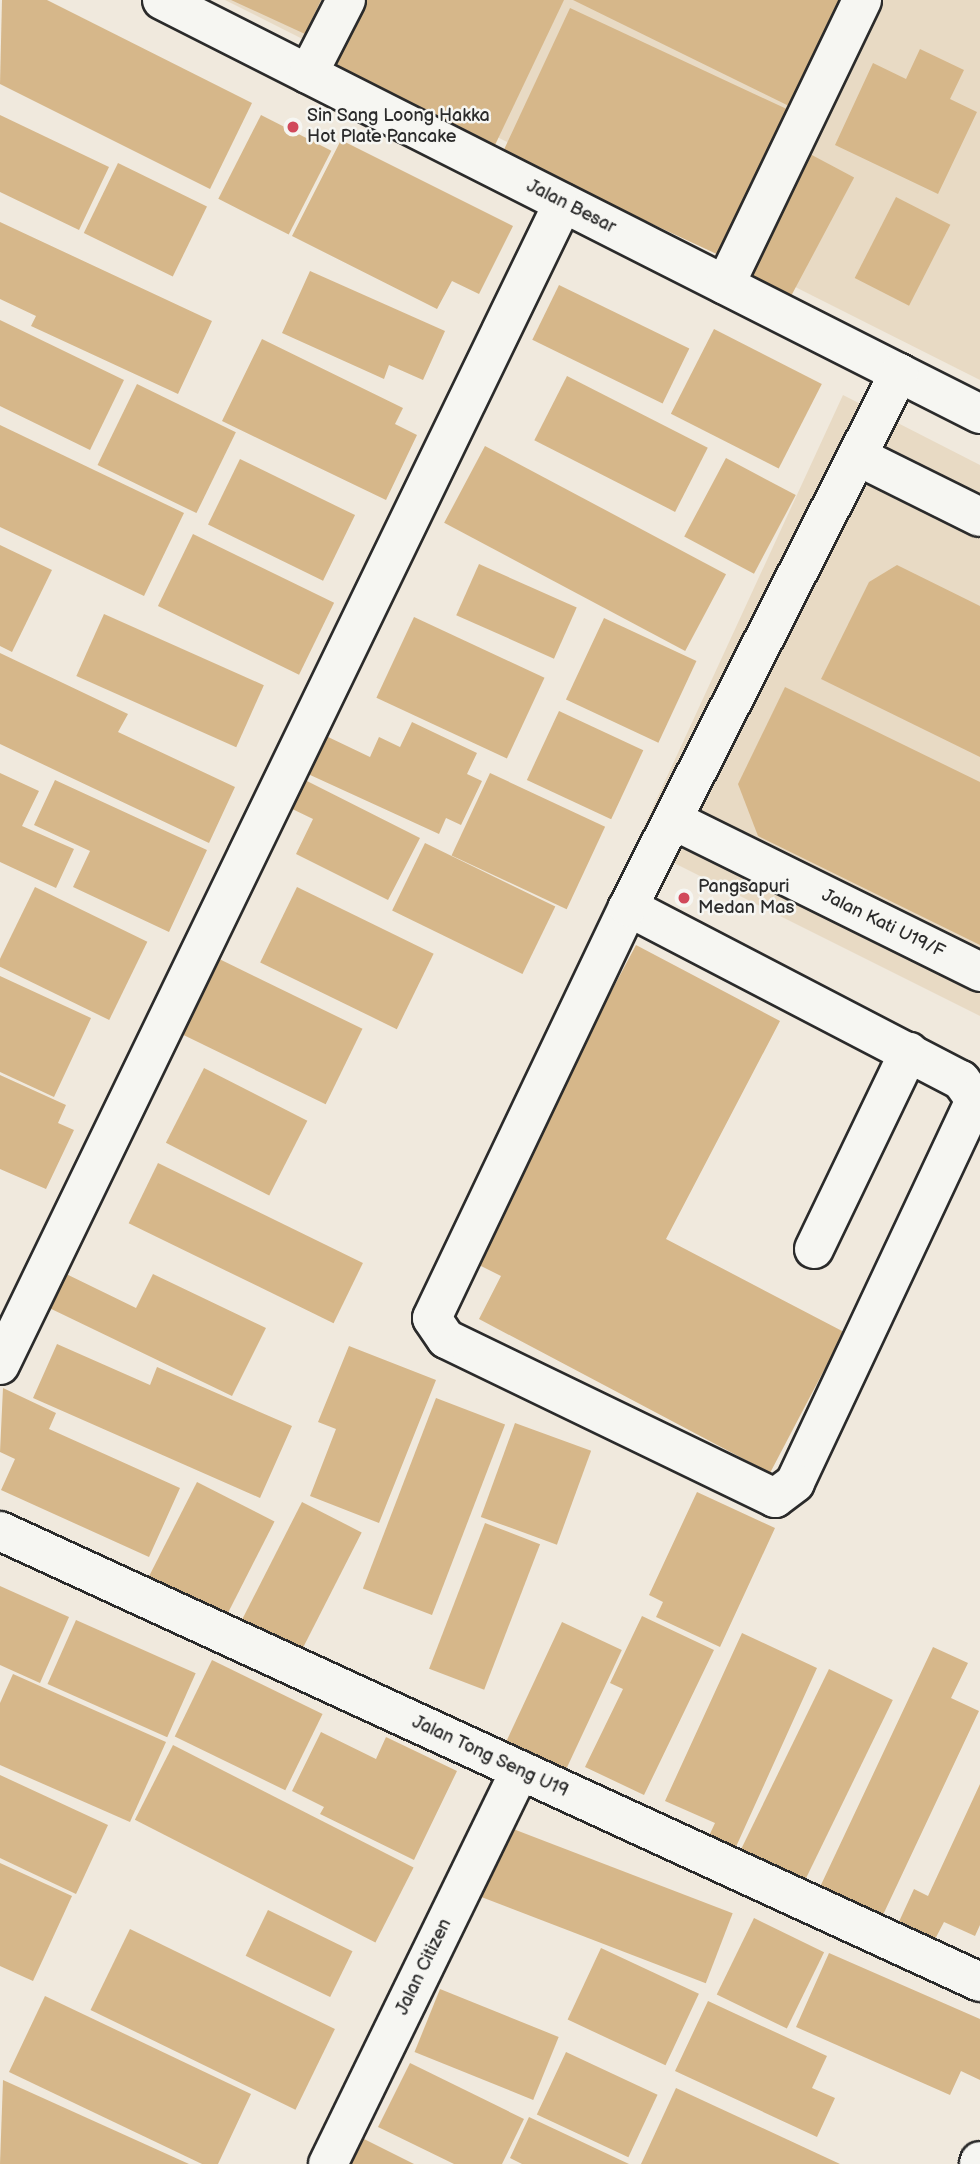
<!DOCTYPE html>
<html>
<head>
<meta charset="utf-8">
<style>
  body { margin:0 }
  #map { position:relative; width:980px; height:2164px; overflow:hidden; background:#f0e9dd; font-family:"Balsamiq Sans",sans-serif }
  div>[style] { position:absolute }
  .built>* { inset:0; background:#e8dac4 }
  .building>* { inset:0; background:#d6b78a; transform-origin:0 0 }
  .roads { filter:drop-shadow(2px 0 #2b2b2b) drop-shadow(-2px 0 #2b2b2b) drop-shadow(0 2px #2b2b2b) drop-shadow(0 -2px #2b2b2b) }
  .minor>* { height:38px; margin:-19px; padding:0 19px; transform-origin:19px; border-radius:19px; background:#f6f6f2 }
  .dots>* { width:19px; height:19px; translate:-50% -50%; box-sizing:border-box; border:4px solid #f6f6f2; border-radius:50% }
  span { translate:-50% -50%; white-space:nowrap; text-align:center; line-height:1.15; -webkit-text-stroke:5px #f6f6f2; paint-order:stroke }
  .poi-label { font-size:18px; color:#2b2b2b }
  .left { translate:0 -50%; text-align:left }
  .street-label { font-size:18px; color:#2b2b2b }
</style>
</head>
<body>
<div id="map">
  <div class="built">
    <div style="clip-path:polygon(225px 0,980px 0,980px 380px)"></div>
    <div style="clip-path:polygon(843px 395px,980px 465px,980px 1016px,636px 844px)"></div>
  </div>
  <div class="building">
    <div style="clip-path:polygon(2px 0,47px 0,252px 103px,210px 189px,0 84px)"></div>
    <div style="clip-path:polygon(231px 0,321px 0,305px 34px)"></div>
    <div style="clip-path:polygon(354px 0,564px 0,495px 145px,323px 64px)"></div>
    <div style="clip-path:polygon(573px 0,841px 0,789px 106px)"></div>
    <div style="left:570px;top:8px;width:241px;height:161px;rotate:25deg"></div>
    <div style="clip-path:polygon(920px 49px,964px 70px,950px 99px,977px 112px,938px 194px,835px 145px,873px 63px,906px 79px)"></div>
    <div style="clip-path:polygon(0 115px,109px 167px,79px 230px,0 192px)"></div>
    <div style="left:261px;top:115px;width:79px;height:94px;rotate:27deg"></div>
    <div style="clip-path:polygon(341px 140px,513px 226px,479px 294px,452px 281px,437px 309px,292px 236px)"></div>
    <div style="left:810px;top:154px;width:50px;height:138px;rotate:28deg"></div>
    <div style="left:118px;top:163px;width:99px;height:78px;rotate:26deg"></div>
    <div style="left:896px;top:197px;width:61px;height:91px;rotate:27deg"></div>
    <div style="clip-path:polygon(0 222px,212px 321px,178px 394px,31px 326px,36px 316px,0 299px)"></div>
    <div style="clip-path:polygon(310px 271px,445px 331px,423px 380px,389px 365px,384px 379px,282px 333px)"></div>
    <div style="left:559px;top:285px;width:145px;height:61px;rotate:26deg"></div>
    <div style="clip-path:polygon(0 320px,124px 380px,90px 450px,0 406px)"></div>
    <div style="left:714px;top:329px;width:121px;height:95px;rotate:27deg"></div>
    <div style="clip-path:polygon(262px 339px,403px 408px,395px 424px,417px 435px,386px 500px,222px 421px)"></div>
    <div style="left:567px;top:376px;width:158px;height:72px;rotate:27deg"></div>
    <div style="left:137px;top:384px;width:110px;height:90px;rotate:26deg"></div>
    <div style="clip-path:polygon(0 425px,184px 513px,144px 596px,0 527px)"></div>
    <div style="left:485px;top:446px;width:273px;height:87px;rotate:28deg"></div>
    <div style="left:726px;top:458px;width:79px;height:89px;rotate:28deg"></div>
    <div style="left:240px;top:459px;width:128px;height:73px;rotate:26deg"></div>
    <div style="left:193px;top:534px;width:157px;height:80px;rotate:26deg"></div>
    <div style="clip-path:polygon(0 545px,52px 570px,12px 652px,0 646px)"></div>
    <div style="left:479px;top:564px;width:107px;height:56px;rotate:24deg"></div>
    <div style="clip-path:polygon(897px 565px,980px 606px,980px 757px,821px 679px,869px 582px)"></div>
    <div style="left:104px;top:614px;width:175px;height:68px;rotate:24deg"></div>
    <div style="left:414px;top:617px;width:144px;height:89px;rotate:25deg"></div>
    <div style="left:604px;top:618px;width:102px;height:90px;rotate:25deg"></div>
    <div style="clip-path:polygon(0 653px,128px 714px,118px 732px,235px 787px,209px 843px,0 744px)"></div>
    <div style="clip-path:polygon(785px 687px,980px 782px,980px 945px,758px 836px,738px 784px)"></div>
    <div style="left:559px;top:711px;width:93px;height:76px;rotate:25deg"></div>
    <div style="clip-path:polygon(412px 722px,477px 753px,467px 774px,482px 781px,461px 825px,446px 818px,439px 834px,308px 774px,326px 736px,370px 757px,379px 737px,400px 747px)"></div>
    <div style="clip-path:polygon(0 773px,39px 791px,22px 826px,74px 849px,56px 888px,0 862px)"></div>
    <div style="left:490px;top:773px;width:127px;height:91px;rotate:25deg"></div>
    <div style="clip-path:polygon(299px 777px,420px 838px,388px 900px,296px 854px,313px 819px,284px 805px)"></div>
    <div style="clip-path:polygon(55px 780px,207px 850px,169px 932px,73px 887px,90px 851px,34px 825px)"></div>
    <div style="left:425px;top:843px;width:145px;height:75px;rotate:26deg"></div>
    <div style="left:35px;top:887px;width:125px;height:87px;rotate:26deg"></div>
    <div style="left:297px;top:887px;width:152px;height:84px;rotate:26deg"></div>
    <div style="clip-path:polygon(636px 945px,780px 1021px,666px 1239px,844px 1332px,770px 1473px,479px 1319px,501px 1276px,469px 1260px)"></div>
    <div style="left:207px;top:953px;width:173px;height:84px;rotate:26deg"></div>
    <div style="clip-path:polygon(0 976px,91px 1018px,54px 1097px,0 1072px)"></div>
    <div style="left:204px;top:1068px;width:116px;height:84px;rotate:27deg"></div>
    <div style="clip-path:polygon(0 1075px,66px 1105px,58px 1123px,74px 1130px,46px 1189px,0 1169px)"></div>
    <div style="left:158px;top:1163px;width:228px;height:67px;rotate:26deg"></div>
    <div style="clip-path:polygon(58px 1270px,136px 1308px,153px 1274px,266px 1328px,232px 1396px,41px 1304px)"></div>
    <div style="clip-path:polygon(57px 1344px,150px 1385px,157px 1367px,292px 1426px,260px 1498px,33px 1398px)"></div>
    <div style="clip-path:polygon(349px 1346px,436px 1380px,379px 1523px,310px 1496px,336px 1429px,318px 1422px)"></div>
    <div style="clip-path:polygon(3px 1388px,56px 1413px,49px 1429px,180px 1488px,149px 1557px,1px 1490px,15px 1459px,0 1452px)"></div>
    <div style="left:436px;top:1398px;width:74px;height:204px;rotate:21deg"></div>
    <div style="left:515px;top:1423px;width:81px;height:100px;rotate:20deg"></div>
    <div style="left:197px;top:1482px;width:87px;height:111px;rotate:27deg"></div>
    <div style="clip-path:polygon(697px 1492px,775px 1528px,720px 1647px,656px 1617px,663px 1602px,649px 1595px)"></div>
    <div style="left:302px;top:1502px;width:67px;height:133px;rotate:27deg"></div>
    <div style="left:485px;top:1523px;width:59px;height:156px;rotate:21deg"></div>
    <div style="clip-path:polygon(0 1586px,69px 1617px,40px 1683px,0 1665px)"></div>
    <div style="clip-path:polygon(642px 1616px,714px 1650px,644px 1795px,585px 1767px,623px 1689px,610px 1683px)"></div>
    <div style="left:76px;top:1620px;width:131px;height:70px;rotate:24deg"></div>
    <div style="left:562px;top:1622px;width:66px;height:137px;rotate:25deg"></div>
    <div style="clip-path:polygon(742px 1633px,817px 1668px,735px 1849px,708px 1838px,715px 1823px,665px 1801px)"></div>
    <div style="clip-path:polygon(933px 1647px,968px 1663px,951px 1698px,979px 1711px,882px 1917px,820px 1887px)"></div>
    <div style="left:212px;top:1660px;width:123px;height:85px;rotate:26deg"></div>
    <div style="left:829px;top:1669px;width:71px;height:200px;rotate:26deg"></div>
    <div style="clip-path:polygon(13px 1674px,166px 1742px,130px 1822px,0 1765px,0 1703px)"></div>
    <div style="clip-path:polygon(321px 1732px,376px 1759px,386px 1737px,457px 1771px,414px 1860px,320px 1814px,324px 1807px,292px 1791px)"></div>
    <div style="left:173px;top:1745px;width:270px;height:84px;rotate:27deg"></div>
    <div style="clip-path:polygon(0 1775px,108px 1825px,76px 1894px,0 1858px)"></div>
    <div style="clip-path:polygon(980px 1784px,980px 1925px,975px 1936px,944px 1922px,933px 1943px,897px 1926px,914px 1889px,928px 1896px)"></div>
    <div style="left:503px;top:1825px;width:246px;height:75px;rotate:21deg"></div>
    <div style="clip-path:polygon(0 1863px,72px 1896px,33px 1981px,0 1966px)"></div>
    <div style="left:268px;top:1910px;width:94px;height:51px;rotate:26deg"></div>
    <div style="left:754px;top:1918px;width:78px;height:85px;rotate:26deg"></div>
    <div style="left:130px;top:1929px;width:228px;height:90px;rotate:26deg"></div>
    <div style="left:601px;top:1948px;width:108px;height:79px;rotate:25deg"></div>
    <div style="clip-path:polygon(829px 1953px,980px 2019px,980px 2080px,961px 2071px,950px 2095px,796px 2027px)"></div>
    <div style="left:440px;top:1989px;width:128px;height:68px;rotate:22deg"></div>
    <div style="clip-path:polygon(45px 1996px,251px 2094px,218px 2164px,202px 2164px,9px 2072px)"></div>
    <div style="clip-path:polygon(708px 2001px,827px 2056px,812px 2088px,835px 2098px,817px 2137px,675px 2071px)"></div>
    <div style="left:566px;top:2052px;width:101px;height:69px;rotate:25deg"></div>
    <div style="clip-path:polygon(410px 2063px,524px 2119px,502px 2164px,454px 2164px,378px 2127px)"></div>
    <div style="clip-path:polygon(3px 2080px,189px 2164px,0 2164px)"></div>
    <div style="clip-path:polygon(676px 2088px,840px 2164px,641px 2164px)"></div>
    <div style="clip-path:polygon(529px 2117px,629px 2164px,522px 2164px,510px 2158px)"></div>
    <div style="clip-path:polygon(358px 2136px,414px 2164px,345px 2164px)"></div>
  </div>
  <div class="roads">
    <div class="minor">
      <div style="left:162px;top:0;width:917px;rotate:26.84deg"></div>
      <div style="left:308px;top:74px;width:83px;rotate:-62.8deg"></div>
      <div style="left:725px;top:285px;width:316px;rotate:-64.3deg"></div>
      <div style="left:857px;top:456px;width:137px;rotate:26.4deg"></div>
      <div style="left:673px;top:820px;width:343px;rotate:26.3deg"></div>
      <div style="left:628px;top:907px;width:375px;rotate:27.5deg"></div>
      <div style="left:961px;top:1080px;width:24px;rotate:55deg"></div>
      <div style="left:975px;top:1100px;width:423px;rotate:115.2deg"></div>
      <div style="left:795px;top:1483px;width:25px;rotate:143deg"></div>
      <div style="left:775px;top:1498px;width:365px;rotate:-154.2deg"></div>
      <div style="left:446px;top:1339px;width:25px;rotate:-124deg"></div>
      <div style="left:432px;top:1318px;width:455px;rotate:-64.5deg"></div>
      <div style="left:628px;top:907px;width:599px;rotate:-63.09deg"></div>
      <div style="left:814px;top:1249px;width:219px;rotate:-64.3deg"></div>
      <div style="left:0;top:1365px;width:1291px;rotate:-64.15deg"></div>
      <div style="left:0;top:1531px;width:1079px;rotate:24.71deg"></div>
      <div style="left:328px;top:2164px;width:438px;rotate:-64deg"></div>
      <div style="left:979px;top:2164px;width:3px;rotate:-72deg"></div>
    </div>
  </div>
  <div class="dots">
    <div style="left:293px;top:127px;background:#d1495b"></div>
    <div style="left:684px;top:898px;background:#d1495b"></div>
  </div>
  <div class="poi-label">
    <span class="left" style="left:307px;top:127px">Sin Sang Loong Hakka<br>Hot Plate Pancake</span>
    <span class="left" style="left:698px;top:898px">Pangsapuri<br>Medan Mas</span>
  </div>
  <div class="street-label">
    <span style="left:571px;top:207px;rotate:27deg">Jalan Besar</span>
    <span style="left:883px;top:924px;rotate:26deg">Jalan Kati U19/F</span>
    <span style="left:490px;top:1757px;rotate:25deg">Jalan Tong Seng U19</span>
    <span style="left:424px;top:1967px;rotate:-64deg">Jalan Citizen</span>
  </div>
</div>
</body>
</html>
